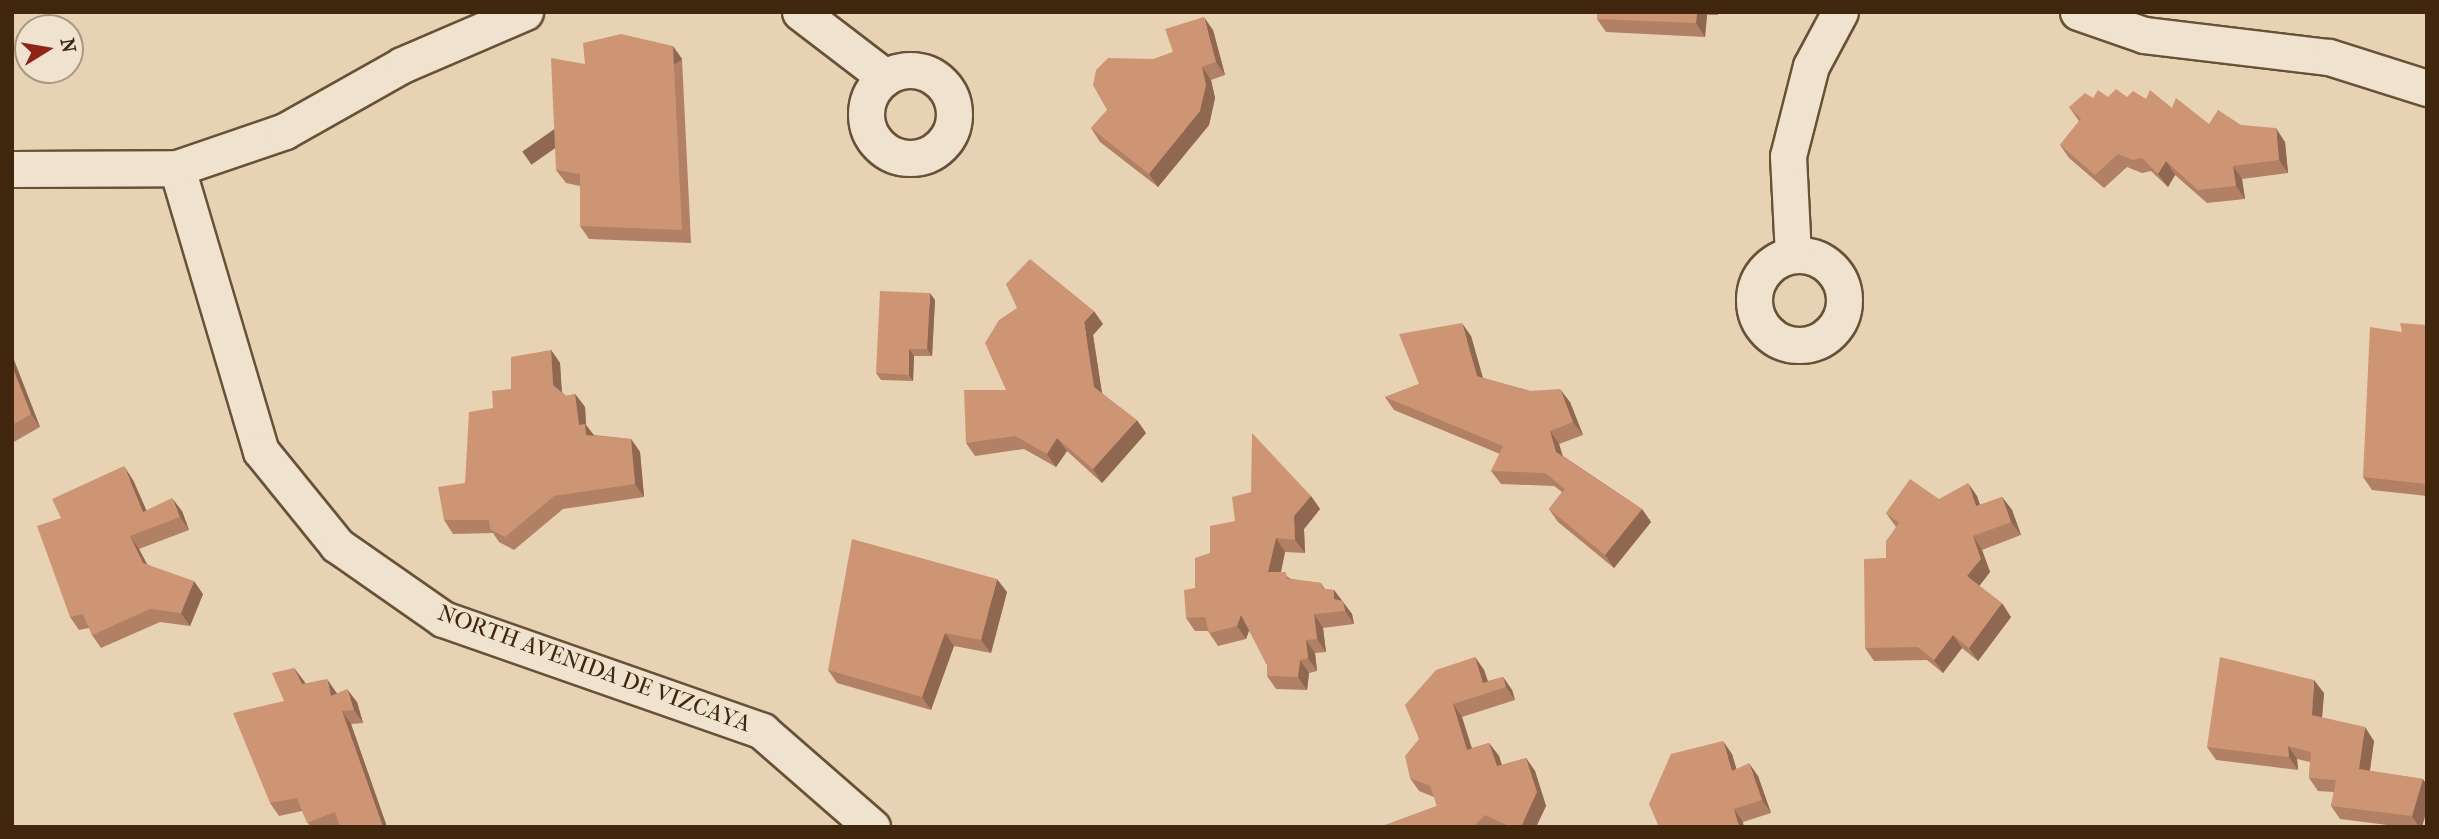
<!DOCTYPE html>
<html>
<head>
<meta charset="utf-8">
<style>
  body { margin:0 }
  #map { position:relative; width:2439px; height:839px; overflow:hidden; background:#e7d3b4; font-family:"IM FELL French Canon",serif }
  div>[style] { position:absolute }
  .roads { filter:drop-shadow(2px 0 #695137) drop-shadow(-2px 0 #695137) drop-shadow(0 2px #695137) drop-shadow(0 -2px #695137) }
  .minor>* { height:35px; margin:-17.5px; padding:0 17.5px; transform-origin:17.5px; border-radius:17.5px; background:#efe2ce }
  .minor>.ring { margin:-17.5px; padding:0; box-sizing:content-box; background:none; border:35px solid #efe2ce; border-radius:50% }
  .wall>* { inset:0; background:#b18065 }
  .shaded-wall>* { inset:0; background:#906852; transform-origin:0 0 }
  .building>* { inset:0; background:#ce9575 }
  span { translate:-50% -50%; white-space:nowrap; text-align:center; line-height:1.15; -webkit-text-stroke:5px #efe2ce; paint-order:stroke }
  .street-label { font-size:23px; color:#3f260d }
  .frame { position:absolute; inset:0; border:14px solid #3f260d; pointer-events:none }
  .north { position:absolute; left:14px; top:14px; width:70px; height:70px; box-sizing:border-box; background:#efe2ce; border:2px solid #a99781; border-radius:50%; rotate:79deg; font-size:19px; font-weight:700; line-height:28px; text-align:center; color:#3f260d }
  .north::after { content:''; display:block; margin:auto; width:24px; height:32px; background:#8f2418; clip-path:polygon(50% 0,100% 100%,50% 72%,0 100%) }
</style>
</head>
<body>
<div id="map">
  <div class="roads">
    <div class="minor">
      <div style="left:800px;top:12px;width:107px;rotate:37.4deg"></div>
      <div style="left:2078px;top:12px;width:70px;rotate:19.2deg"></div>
      <div style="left:2144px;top:35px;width:186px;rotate:6.8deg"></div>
      <div style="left:2329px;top:57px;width:103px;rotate:17.6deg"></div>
      <div class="ring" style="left:866px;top:70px;width:53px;height:53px"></div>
      <div style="left:177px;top:168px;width:295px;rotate:73.5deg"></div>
      <div style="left:261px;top:451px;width:121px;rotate:51deg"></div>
      <div style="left:337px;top:545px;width:129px;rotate:34.9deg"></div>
      <div style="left:443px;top:619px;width:338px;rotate:19.3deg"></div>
      <div style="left:762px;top:731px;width:146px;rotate:41.1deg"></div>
      <div style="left:12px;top:169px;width:165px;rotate:-0.3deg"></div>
      <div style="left:177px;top:168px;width:114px;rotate:-18.9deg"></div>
      <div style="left:285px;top:131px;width:134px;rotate:-29.4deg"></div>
      <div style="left:402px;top:65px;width:134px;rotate:-23.3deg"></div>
      <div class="ring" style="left:1754px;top:255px;width:55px;height:55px"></div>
      <div style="left:1793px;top:255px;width:99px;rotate:-92.9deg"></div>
      <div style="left:1788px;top:156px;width:93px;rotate:-75.7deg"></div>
      <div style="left:1811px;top:66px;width:61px;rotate:-61.8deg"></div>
    </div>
  </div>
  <div class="wall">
    <div style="clip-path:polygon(1597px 12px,1718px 12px,1718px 15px,1707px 15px,1705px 37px,1606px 32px,1597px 19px)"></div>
    <div style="clip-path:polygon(1213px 30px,1225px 75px,1211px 80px,1215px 98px,1209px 125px,1158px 187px,1100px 142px,1091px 128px,1154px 59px,1173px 52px)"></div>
    <div style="clip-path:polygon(682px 59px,691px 243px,589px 239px,580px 226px,580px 186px,566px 183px,556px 170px,585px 64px)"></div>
    <div style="clip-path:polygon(2108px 97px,2127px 97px,2146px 99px,2209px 124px,2241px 125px,2285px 142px,2288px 173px,2242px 179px,2245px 199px,2207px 203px,2175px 175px,2168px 187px,2151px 171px,2142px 173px,2127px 167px,2104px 188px,2069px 158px,2060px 145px,2079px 121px,2069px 107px,2093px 98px)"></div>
    <div style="clip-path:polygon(935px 300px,932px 356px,914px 356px,913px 381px,881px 380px,876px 373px)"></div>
    <div style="clip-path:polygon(1103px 324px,1093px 335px,1102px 393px,1146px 433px,1102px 483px,1067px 451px,1056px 467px,1024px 449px,975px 456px,966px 443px,1006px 390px)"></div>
    <div style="clip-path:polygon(2427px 325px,2427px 496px,2372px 490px,2363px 477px)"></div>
    <div style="clip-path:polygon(1471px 336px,1483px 378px,1570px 402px,1583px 435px,1559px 444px,1563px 456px,1642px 509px,1651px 522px,1614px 568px,1558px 522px,1549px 509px,1562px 492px,1554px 486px,1501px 484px,1491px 471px,1500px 454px,1394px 410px,1385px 397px,1419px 384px)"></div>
    <div style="clip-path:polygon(551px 350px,560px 363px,562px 392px,566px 396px,575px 394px,585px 407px,586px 425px,594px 435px,631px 439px,640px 452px,644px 497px,563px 509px,514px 550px,499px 542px,493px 533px,453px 534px,444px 520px,465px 483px,493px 408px,511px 389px)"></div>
    <div style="clip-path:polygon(12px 355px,40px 427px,12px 443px)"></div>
    <div style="clip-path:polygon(133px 480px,146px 510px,182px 511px,189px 530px,139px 549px,147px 564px,203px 594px,190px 626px,160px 622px,101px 648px,92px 635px,89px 628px,79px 630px,70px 617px,61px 518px)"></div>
    <div style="clip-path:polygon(1311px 496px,1320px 509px,1304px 529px,1305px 553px,1285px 552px,1281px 572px,1291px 579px,1321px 583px,1325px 589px,1334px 590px,1352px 614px,1354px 624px,1323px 628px,1326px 652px,1315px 653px,1317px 671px,1309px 673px,1307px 690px,1276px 689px,1267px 676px,1267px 665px,1249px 630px,1246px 639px,1218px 646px,1208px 631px,1195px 631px,1186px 618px,1195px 588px,1210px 553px,1235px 521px)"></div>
    <div style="clip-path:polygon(1977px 496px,1980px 505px,2002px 497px,2012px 510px,2021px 535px,1982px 550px,1990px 572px,1979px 586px,2011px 617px,1978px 661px,1962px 648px,1943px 673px,1927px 660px,1874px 661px,1865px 648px,1886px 558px,1896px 527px,1886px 513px,1939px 499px)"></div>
    <div style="clip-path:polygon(1007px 592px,991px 653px,954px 646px,931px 710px,837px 683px,828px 670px)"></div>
    <div style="clip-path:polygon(1475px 657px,1484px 670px,1488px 681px,1503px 677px,1512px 690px,1515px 700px,1462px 717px,1472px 748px,1489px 743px,1499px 756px,1502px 765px,1526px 758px,1535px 771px,1546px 806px,1536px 827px,1380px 827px,1437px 806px,1434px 797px,1419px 791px,1410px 778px,1419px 739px)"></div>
    <div style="clip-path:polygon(294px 668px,305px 683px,336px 692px,337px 693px,357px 702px,363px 723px,351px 724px,387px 827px,310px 827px,302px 811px,279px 816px,270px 803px,284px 701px)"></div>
    <div style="clip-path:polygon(2324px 693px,2322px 718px,2374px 741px,2370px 771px,2423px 779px,2422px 827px,2403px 827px,2340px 819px,2331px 806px,2334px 792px,2318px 791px,2309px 778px,2310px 762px,2297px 759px,2298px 770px,2216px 760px,2207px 747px)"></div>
    <div style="clip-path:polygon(1732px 754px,1736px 769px,1758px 776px,1771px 813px,1743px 822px,1659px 827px)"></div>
  </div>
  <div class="shaded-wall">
    <div style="clip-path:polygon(1697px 12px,1705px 12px,1707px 15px,1705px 37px,1696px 23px)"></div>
    <div style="clip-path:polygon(1204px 17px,1213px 30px,1225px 75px,1216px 62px)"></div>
    <div style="left:673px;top:46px;width:16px;height:184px;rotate:55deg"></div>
    <div style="clip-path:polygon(1202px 67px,1211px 80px,1215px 98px,1209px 125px,1158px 187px,1149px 174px)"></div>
    <div style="clip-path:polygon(2276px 128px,2285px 142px,2288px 173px,2279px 160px)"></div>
    <div style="clip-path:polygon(2166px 161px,2175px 175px,2168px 187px,2158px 174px)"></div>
    <div style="clip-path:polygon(2233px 166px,2242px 179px,2245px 199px,2236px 186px)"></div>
    <div style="clip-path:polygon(930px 293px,935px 300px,932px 356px,927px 349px)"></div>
    <div style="clip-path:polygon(1094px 311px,1103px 324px,1093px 335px,1103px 400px,1094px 387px,1084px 322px)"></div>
    <div style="clip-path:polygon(1462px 323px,1471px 336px,1486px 389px,1477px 376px)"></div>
    <div style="clip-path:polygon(909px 349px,914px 356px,913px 381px,909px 375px)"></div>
    <div style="clip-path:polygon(551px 350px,560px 363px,562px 398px,553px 385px)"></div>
    <div style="clip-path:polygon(12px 355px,40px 427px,31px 414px,12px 366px)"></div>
    <div style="clip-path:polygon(1560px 389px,1570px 402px,1583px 435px,1573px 422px)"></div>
    <div style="clip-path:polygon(575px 394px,585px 407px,586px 425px,595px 437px,596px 448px,579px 425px)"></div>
    <div style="clip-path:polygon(1137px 420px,1146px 433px,1102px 483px,1093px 469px)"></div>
    <div style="clip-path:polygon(1550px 431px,1559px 444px,1565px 465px,1556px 452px)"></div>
    <div style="clip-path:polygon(1057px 438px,1067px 451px,1056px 467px,1047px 454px)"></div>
    <div style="clip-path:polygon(631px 439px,640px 452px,644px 497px,635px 484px)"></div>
    <div style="clip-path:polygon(124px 466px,133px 480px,153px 525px,143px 512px)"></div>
    <div style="clip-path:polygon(1968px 483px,1977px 496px,1985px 520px,1976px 506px)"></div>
    <div style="clip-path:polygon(1311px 496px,1320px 509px,1304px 529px,1305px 553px,1295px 540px,1294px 516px)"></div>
    <div style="clip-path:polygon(2002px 497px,2012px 510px,2021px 535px,2011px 522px)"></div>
    <div style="clip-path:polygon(172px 498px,182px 511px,189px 530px,180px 517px)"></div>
    <div style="clip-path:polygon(1642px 509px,1651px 522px,1614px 568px,1605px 555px)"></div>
    <div style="clip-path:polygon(130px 536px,139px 549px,153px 576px,143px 563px)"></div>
    <div style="clip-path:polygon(1973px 536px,1982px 550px,1990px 572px,1977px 589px,1967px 576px)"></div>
    <div style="clip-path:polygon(1276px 538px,1285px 552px,1278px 585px,1268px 572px)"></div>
    <div style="clip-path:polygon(997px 579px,1007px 592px,991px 653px,981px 640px)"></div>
    <div style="clip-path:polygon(194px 581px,203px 594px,190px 626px,181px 613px)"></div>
    <div style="clip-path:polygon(1334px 590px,1352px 614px,1354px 624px,1345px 611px,1344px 604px,1344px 612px,1334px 599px)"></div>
    <div style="clip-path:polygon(2002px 603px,2011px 617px,1978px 661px,1969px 648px)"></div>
    <div style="clip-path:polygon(1314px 614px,1323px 628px,1326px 652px,1317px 639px)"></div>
    <div style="clip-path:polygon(1241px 615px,1250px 628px,1246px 639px,1237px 626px)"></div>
    <div style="clip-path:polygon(945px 633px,954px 646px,931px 710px,922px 697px)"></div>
    <div style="clip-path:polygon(1953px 635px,1962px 648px,1943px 673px,1934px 660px)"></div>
    <div style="clip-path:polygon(1306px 640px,1315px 653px,1317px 671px,1308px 658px)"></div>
    <div style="clip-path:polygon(1475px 657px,1484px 670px,1491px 692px,1483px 683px)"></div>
    <div style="clip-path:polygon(1300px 660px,1309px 673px,1307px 690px,1298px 677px)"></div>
    <div style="clip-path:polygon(294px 668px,304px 681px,312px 697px,302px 684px)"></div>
    <div style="clip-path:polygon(1503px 677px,1512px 690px,1515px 700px,1506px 687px)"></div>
    <div style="clip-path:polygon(327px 679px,336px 692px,340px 709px,331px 696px)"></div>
    <div style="clip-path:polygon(2314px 680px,2324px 693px,2321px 729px,2312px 715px)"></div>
    <div style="clip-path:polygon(347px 689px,357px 702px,363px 723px,354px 710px)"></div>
    <div style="clip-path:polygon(1453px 704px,1462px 717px,1476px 763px,1467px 750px)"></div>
    <div style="clip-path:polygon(342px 711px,351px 724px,387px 827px,383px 827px)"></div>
    <div style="clip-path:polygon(2365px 727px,2374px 741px,2368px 782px,2359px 769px)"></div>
    <div style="clip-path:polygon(1723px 741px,1732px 754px,1741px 784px,1732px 771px)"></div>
    <div style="clip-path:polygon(1489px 743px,1499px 756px,1506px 779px,1497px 766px)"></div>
    <div style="clip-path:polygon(2288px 746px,2297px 759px,2298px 770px,2289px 757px)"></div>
    <div style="clip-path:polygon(1526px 758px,1535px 771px,1546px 806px,1536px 827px,1521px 827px)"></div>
    <div style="clip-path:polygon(1749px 763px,1758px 776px,1771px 813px,1762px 800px)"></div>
    <div style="clip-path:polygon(2423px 779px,2427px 785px,2427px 810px,2422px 827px,2419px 827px,2412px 816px)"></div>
    <div style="clip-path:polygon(1734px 809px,1743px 822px,1744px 827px,1739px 827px)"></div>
  </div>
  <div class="building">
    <div style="clip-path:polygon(1597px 12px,1697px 12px,1696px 23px,1597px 19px)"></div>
    <div style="clip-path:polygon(1204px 17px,1216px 62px,1202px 67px,1206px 85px,1200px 111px,1149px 174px,1091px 128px,1107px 110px,1093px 85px,1096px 70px,1108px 58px,1154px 59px,1173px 52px,1165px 29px)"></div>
    <div style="clip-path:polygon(621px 34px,673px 46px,682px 230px,580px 226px,580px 174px,556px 170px,551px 58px,585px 64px,583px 43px)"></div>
    <div style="clip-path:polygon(2116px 89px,2127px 97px,2133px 91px,2146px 99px,2150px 90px,2172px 108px,2176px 98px,2209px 124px,2218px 110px,2241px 125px,2276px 128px,2279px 160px,2233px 166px,2236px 186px,2198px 190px,2166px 161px,2158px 174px,2142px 158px,2133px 160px,2118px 154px,2095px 175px,2060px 145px,2081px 119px,2069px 107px,2085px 93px,2093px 98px,2098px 90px,2108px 97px)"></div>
    <div style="clip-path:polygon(1030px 259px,1094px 311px,1084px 322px,1094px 387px,1137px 420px,1093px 469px,1057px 438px,1047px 454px,1015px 436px,966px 443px,964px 390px,1006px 390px,985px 343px,999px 320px,1017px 308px,1006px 284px)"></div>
    <div style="clip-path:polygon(880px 291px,930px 293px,927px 349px,909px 349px,909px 375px,876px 373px)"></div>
    <div style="clip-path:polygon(1462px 323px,1477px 376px,1529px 391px,1560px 389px,1573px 422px,1550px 431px,1556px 452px,1642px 509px,1605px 555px,1549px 509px,1565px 489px,1545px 473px,1491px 471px,1503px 446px,1385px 397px,1419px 384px,1399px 334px)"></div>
    <div style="clip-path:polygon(2400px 323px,2427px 325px,2427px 459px,2426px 484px,2363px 477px,2370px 327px,2402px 332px)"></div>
    <div style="clip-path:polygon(551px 350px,553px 385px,566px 396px,575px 394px,579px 425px,585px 424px,586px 435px,631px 439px,635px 484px,554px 496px,505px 537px,490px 529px,489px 520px,444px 520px,438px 487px,465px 483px,469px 412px,493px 408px,492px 391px,511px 389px,511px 357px)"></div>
    <div style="clip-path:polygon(12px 366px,31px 414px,12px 425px)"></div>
    <div style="clip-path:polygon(1252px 433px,1311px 496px,1294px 516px,1295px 540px,1276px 538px,1268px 572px,1286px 572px,1287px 579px,1321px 583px,1323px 589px,1334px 590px,1334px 599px,1343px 601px,1345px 611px,1314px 614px,1317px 639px,1306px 640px,1308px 658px,1300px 660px,1298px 677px,1267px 676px,1267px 665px,1241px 615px,1237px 626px,1209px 633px,1205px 617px,1186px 618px,1184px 590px,1195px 588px,1195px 558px,1210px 553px,1210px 526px,1235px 521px,1232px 497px,1251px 492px)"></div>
    <div style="clip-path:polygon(124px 466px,143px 512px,172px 498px,180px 517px,130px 536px,143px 563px,194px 581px,181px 613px,150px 609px,92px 635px,83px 614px,70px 617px,37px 526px,61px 518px,52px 499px)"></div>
    <div style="clip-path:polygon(1910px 479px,1939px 499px,1968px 483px,1976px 506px,2002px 497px,2011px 522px,1973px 536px,1981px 559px,1967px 576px,2002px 603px,1969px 648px,1953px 635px,1934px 660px,1918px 647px,1865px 648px,1864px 559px,1886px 558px,1886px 541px,1899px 523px,1886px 513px)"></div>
    <div style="clip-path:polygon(852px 539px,997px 579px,981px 640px,945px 633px,922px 697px,828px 670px)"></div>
    <div style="clip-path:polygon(1475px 657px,1483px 683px,1503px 677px,1506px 687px,1453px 704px,1467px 750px,1489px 743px,1497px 766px,1526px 758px,1537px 792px,1521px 827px,1511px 827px,1485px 815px,1473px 827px,1380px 827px,1437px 806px,1430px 786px,1410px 778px,1405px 756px,1419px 739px,1405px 705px,1436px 670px)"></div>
    <div style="clip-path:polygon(2220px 657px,2314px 680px,2312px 715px,2365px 727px,2359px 769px,2423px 779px,2412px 816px,2331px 806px,2336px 780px,2309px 778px,2311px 752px,2288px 746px,2289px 757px,2207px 747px)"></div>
    <div style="clip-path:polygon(294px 668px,302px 684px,327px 679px,331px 696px,347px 689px,354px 710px,342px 711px,383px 827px,340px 827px,335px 812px,307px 823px,297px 798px,270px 803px,233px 713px,284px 701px,272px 673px)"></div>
    <div style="clip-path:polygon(1723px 741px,1732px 771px,1749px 763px,1762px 800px,1734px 809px,1739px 827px,1659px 827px,1649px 804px,1671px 754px)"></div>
  </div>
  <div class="street-label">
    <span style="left:594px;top:669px;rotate:20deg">NORTH AVENIDA DE VIZCAYA</span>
  </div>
  <div class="frame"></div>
  <div class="north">N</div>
</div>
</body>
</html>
